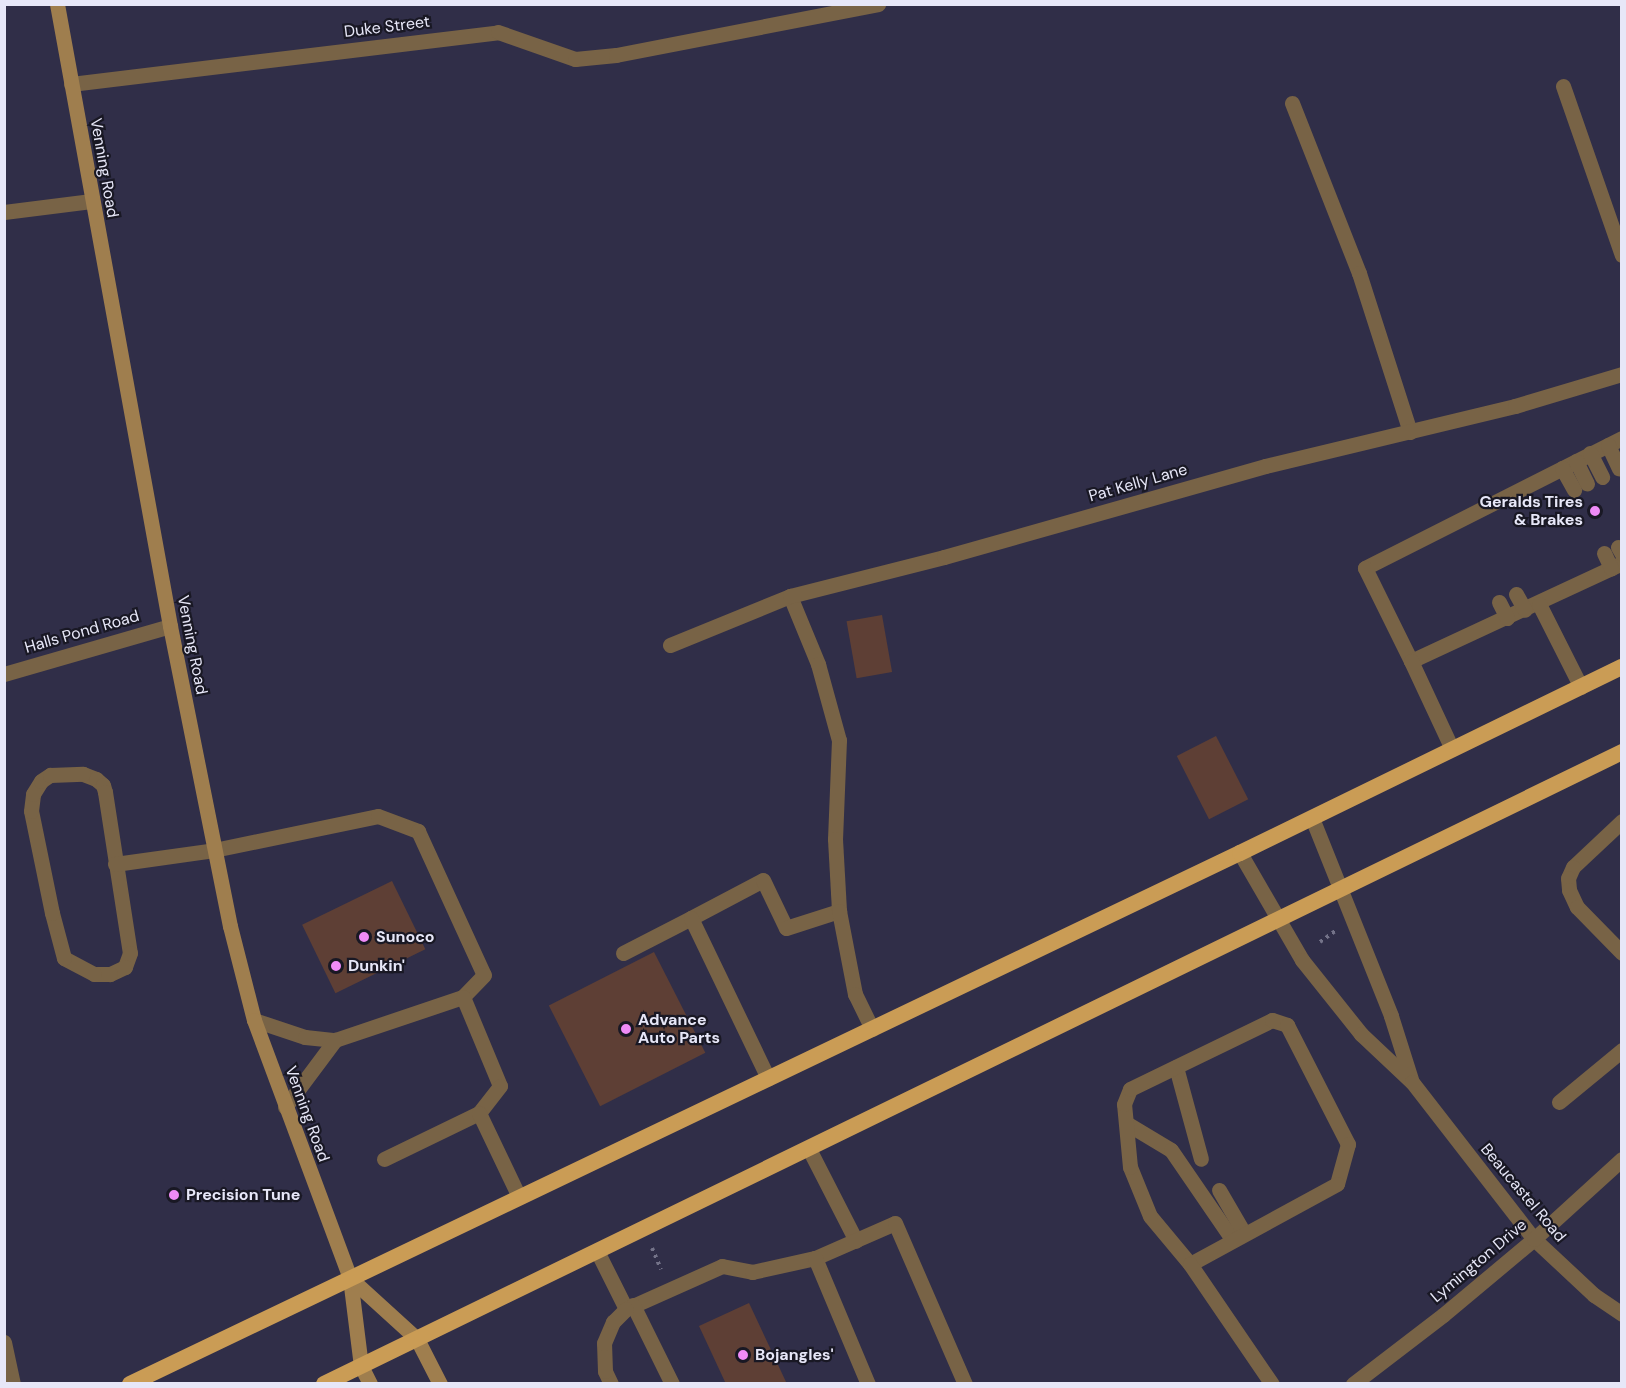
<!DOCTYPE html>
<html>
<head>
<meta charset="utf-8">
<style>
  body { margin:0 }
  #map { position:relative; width:1626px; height:1388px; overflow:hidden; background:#302e48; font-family:"DM Sans",sans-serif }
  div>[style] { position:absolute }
  .building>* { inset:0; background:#5e3f35; transform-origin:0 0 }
  .path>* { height:4px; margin-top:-2px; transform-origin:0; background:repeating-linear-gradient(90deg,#747389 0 3px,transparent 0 7.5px) }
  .service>* { height:15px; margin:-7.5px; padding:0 7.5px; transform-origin:7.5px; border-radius:7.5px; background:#786346 }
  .minor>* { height:15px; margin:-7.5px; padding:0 7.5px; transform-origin:7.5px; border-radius:7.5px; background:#786346 }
  .secondary>* { height:15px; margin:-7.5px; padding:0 7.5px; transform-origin:7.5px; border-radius:7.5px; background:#9f7e4e }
  .trunk>* { height:16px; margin:-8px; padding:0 8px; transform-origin:8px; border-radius:8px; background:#ca9c55 }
  .dots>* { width:16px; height:16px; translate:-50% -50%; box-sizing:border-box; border:3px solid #191824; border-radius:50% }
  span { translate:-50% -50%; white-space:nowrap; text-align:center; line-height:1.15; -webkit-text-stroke:4.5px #191824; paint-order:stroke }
  .street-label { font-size:16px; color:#e7e7f8 }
  .poi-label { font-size:16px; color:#e7e7f8; font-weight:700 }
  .right { translate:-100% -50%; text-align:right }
  .left { translate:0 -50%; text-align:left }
  .frame { position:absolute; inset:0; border:6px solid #e7e7f8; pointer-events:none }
</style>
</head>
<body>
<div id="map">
  <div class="building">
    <div style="left:882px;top:615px;width:58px;height:36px;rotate:80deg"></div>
    <div style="left:1216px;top:736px;width:71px;height:44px;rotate:63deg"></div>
    <div style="left:392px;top:881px;width:76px;height:100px;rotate:64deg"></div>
    <div style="left:654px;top:952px;width:113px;height:118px;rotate:63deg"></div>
    <div style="clip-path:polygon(749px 1303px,787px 1384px,726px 1384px,699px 1326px)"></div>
  </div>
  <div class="path">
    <div style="left:1320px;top:942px;width:19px;rotate:-36deg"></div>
    <div style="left:652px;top:1248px;width:23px;rotate:67deg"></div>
  </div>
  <div class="service">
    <div style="left:1292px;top:103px;width:183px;rotate:68.5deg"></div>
    <div style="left:1359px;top:273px;width:167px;rotate:72.2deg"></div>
    <div style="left:1622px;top:438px;width:288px;rotate:153.2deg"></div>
    <div style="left:1365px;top:568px;width:104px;rotate:63.7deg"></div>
    <div style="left:1411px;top:661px;width:233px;rotate:-24.9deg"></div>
    <div style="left:1608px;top:445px;width:26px;rotate:65deg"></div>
    <div style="left:1590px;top:453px;width:27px;rotate:63deg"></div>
    <div style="left:1576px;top:461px;width:25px;rotate:64deg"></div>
    <div style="left:1562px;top:468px;width:25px;rotate:61deg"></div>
    <div style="left:1618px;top:547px;width:8px;rotate:60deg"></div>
    <div style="left:1604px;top:553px;width:17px;rotate:65deg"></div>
    <div style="left:1516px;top:594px;width:18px;rotate:61deg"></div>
    <div style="left:1499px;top:602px;width:18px;rotate:63deg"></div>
    <div style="left:1539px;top:604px;width:93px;rotate:63.2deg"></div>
    <div style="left:1411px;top:661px;width:97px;rotate:65deg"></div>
    <div style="left:83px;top:774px;width:14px;rotate:21deg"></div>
    <div style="left:96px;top:779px;width:9px;rotate:41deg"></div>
    <div style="left:103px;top:785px;width:7px;rotate:74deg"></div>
    <div style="left:105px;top:792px;width:163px;rotate:81.2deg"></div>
    <div style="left:130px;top:953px;width:15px;rotate:110deg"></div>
    <div style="left:125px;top:967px;width:17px;rotate:155deg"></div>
    <div style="left:110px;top:974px;width:16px;rotate:180deg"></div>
    <div style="left:94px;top:974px;width:34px;rotate:-152deg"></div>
    <div style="left:64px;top:958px;width:47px;rotate:-104.9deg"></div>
    <div style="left:52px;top:913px;width:104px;rotate:-101.6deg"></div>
    <div style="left:31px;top:811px;width:17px;rotate:-83deg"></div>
    <div style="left:33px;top:794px;width:15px;rotate:-58deg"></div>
    <div style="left:41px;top:781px;width:11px;rotate:-34deg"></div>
    <div style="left:50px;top:775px;width:33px;rotate:-2deg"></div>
    <div style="left:1622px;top:821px;width:67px;rotate:136.8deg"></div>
    <div style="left:1573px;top:867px;width:12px;rotate:114deg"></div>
    <div style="left:1568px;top:878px;width:12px;rotate:85deg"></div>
    <div style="left:1569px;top:890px;width:19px;rotate:65deg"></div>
    <div style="left:1577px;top:907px;width:64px;rotate:45.6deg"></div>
    <div style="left:115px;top:864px;width:100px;rotate:-8deg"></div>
    <div style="left:214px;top:850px;width:167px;rotate:-11.7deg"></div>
    <div style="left:378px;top:816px;width:43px;rotate:20.6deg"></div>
    <div style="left:418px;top:831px;width:158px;rotate:65.4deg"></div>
    <div style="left:484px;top:975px;width:30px;rotate:134deg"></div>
    <div style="left:691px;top:918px;width:81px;rotate:-27.8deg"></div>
    <div style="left:763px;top:880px;width:53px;rotate:64.4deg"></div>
    <div style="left:786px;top:928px;width:56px;rotate:-17.8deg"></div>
    <div style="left:623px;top:953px;width:76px;rotate:-27.2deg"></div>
    <div style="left:691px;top:918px;width:178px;rotate:64.3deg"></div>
    <div style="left:254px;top:1020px;width:54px;rotate:18.4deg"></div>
    <div style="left:305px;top:1037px;width:30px;rotate:6deg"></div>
    <div style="left:335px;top:1040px;width:135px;rotate:-18.6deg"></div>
    <div style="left:463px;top:997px;width:96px;rotate:67.4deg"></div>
    <div style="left:500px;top:1086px;width:34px;rotate:128deg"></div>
    <div style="left:1176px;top:1067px;width:95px;rotate:74.8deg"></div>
    <div style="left:1559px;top:1102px;width:82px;rotate:-39.5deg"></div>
    <div style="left:285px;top:1107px;width:84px;rotate:-53.3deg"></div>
    <div style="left:1126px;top:1123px;width:52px;rotate:31deg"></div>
    <div style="left:1171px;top:1150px;width:108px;rotate:55.6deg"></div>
    <div style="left:809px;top:1149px;width:103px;rotate:62.9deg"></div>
    <div style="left:384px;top:1159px;width:106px;rotate:-25.8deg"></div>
    <div style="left:479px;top:1113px;width:93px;rotate:64.5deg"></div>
    <div style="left:1219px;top:1190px;width:50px;rotate:59.8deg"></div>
    <div style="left:597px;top:1251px;width:65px;rotate:63.4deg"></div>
    <div style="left:626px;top:1309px;width:105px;rotate:-24.1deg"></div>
    <div style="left:722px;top:1266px;width:31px;rotate:11deg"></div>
    <div style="left:752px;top:1272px;width:65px;rotate:-12.5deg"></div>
    <div style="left:815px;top:1258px;width:87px;rotate:-23.6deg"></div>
    <div style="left:895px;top:1223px;width:176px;rotate:66.5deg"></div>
    <div style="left:815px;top:1258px;width:137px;rotate:67.2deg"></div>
    <div style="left:1190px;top:1264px;width:62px;rotate:-129.8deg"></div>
    <div style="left:1150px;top:1216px;width:53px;rotate:-112.2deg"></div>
    <div style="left:1130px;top:1167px;width:63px;rotate:-95.4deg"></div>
    <div style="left:1124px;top:1104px;width:16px;rotate:-68deg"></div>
    <div style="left:1130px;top:1089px;width:158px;rotate:-25.9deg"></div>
    <div style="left:1272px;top:1020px;width:16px;rotate:18deg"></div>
    <div style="left:1287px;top:1025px;width:134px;rotate:62.9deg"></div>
    <div style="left:1348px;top:1144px;width:41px;rotate:105.4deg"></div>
    <div style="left:1337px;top:1184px;width:167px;rotate:151.4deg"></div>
    <div style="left:1190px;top:1264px;width:145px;rotate:55.7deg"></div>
    <div style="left:633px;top:1305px;width:88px;rotate:63.7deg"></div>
    <div style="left:4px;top:1342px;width:43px;rotate:77.9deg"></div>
    <div style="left:611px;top:1384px;width:14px;rotate:-115deg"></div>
    <div style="left:605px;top:1371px;width:28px;rotate:-92deg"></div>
    <div style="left:604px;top:1343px;width:23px;rotate:-67deg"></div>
    <div style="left:613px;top:1322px;width:18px;rotate:-45deg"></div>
  </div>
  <div class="minor">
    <div style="left:71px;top:84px;width:430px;rotate:-6.9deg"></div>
    <div style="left:498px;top:32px;width:82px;rotate:19.3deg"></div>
    <div style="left:575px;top:59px;width:41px;rotate:-5.6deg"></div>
    <div style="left:616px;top:55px;width:267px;rotate:-11deg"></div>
    <div style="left:1563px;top:86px;width:179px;rotate:70.8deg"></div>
    <div style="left:4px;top:212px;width:88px;rotate:-7.2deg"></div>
    <div style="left:790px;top:596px;width:74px;rotate:67.6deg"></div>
    <div style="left:818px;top:664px;width:79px;rotate:74.6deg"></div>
    <div style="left:839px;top:740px;width:99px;rotate:92.3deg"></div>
    <div style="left:835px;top:839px;width:72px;rotate:86.8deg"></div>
    <div style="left:839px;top:911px;width:85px;rotate:79.1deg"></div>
    <div style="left:855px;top:994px;width:39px;rotate:64deg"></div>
    <div style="left:670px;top:645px;width:130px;rotate:-22.2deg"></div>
    <div style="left:790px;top:596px;width:159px;rotate:-14.2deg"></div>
    <div style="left:944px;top:557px;width:334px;rotate:-15.8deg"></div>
    <div style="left:1265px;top:466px;width:257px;rotate:-13.5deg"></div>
    <div style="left:1515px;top:406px;width:112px;rotate:-16.7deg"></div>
    <div style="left:4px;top:674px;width:173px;rotate:-16.1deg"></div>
    <div style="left:1312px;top:818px;width:213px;rotate:68.2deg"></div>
    <div style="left:1391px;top:1016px;width:66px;rotate:72.4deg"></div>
    <div style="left:1240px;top:853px;width:124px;rotate:59.9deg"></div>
    <div style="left:1302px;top:960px;width:95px;rotate:51.4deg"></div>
    <div style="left:1361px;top:1034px;width:70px;rotate:43.3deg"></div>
    <div style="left:1412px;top:1082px;width:199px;rotate:52.2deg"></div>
    <div style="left:1534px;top:1239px;width:82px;rotate:43deg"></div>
    <div style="left:1594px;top:1295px;width:34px;rotate:34deg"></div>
    <div style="left:1353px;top:1384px;width:113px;rotate:-37.5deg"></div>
    <div style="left:1443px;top:1315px;width:119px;rotate:-39.9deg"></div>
    <div style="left:1534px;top:1239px;width:119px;rotate:-42.3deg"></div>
  </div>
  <div class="secondary">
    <div style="left:57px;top:4px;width:632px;rotate:79.7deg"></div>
    <div style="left:170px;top:626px;width:306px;rotate:78.7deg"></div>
    <div style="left:230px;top:926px;width:97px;rotate:75.7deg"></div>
    <div style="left:254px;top:1020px;width:275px;rotate:69.6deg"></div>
    <div style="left:350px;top:1278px;width:89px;rotate:82.9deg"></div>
    <div style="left:361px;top:1366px;width:20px;rotate:63deg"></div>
    <div style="left:350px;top:1278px;width:91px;rotate:42.3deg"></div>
    <div style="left:417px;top:1339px;width:51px;rotate:62.9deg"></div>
  </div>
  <div class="trunk">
    <div style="left:130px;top:1384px;width:1230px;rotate:-25.57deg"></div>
    <div style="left:1240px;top:853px;width:425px;rotate:-26deg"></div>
    <div style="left:324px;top:1384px;width:1444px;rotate:-25.96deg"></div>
  </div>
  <div class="dots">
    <div style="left:1595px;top:511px;background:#ef8bf7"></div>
    <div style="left:364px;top:937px;background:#ef8bf7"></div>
    <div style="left:336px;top:966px;background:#ef8bf7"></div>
    <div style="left:626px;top:1029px;background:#ef8bf7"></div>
    <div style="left:174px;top:1195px;background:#ef8bf7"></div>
    <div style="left:743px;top:1355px;background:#ef8bf7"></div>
  </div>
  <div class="street-label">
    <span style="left:387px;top:27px;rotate:-7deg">Duke Street</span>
    <span style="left:104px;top:168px;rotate:80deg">Venning Road</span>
    <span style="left:1138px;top:483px;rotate:-16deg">Pat Kelly Lane</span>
    <span style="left:82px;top:632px;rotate:-16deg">Halls Pond Road</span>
    <span style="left:192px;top:645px;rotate:79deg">Venning Road</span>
    <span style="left:307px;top:1114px;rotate:70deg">Venning Road</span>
    <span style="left:1523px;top:1193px;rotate:50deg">Beaucastel Road</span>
    <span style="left:1479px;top:1261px;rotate:-40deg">Lymington Drive</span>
  </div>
  <div class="poi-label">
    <span class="right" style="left:1583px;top:511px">Geralds Tires<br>&amp; Brakes</span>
    <span class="left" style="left:376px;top:937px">Sunoco</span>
    <span class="left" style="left:348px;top:966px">Dunkin'</span>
    <span class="left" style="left:638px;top:1029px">Advance<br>Auto Parts</span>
    <span class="left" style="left:186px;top:1195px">Precision Tune</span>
    <span class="left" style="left:755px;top:1355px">Bojangles'</span>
  </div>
  <div class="frame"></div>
</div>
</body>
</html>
